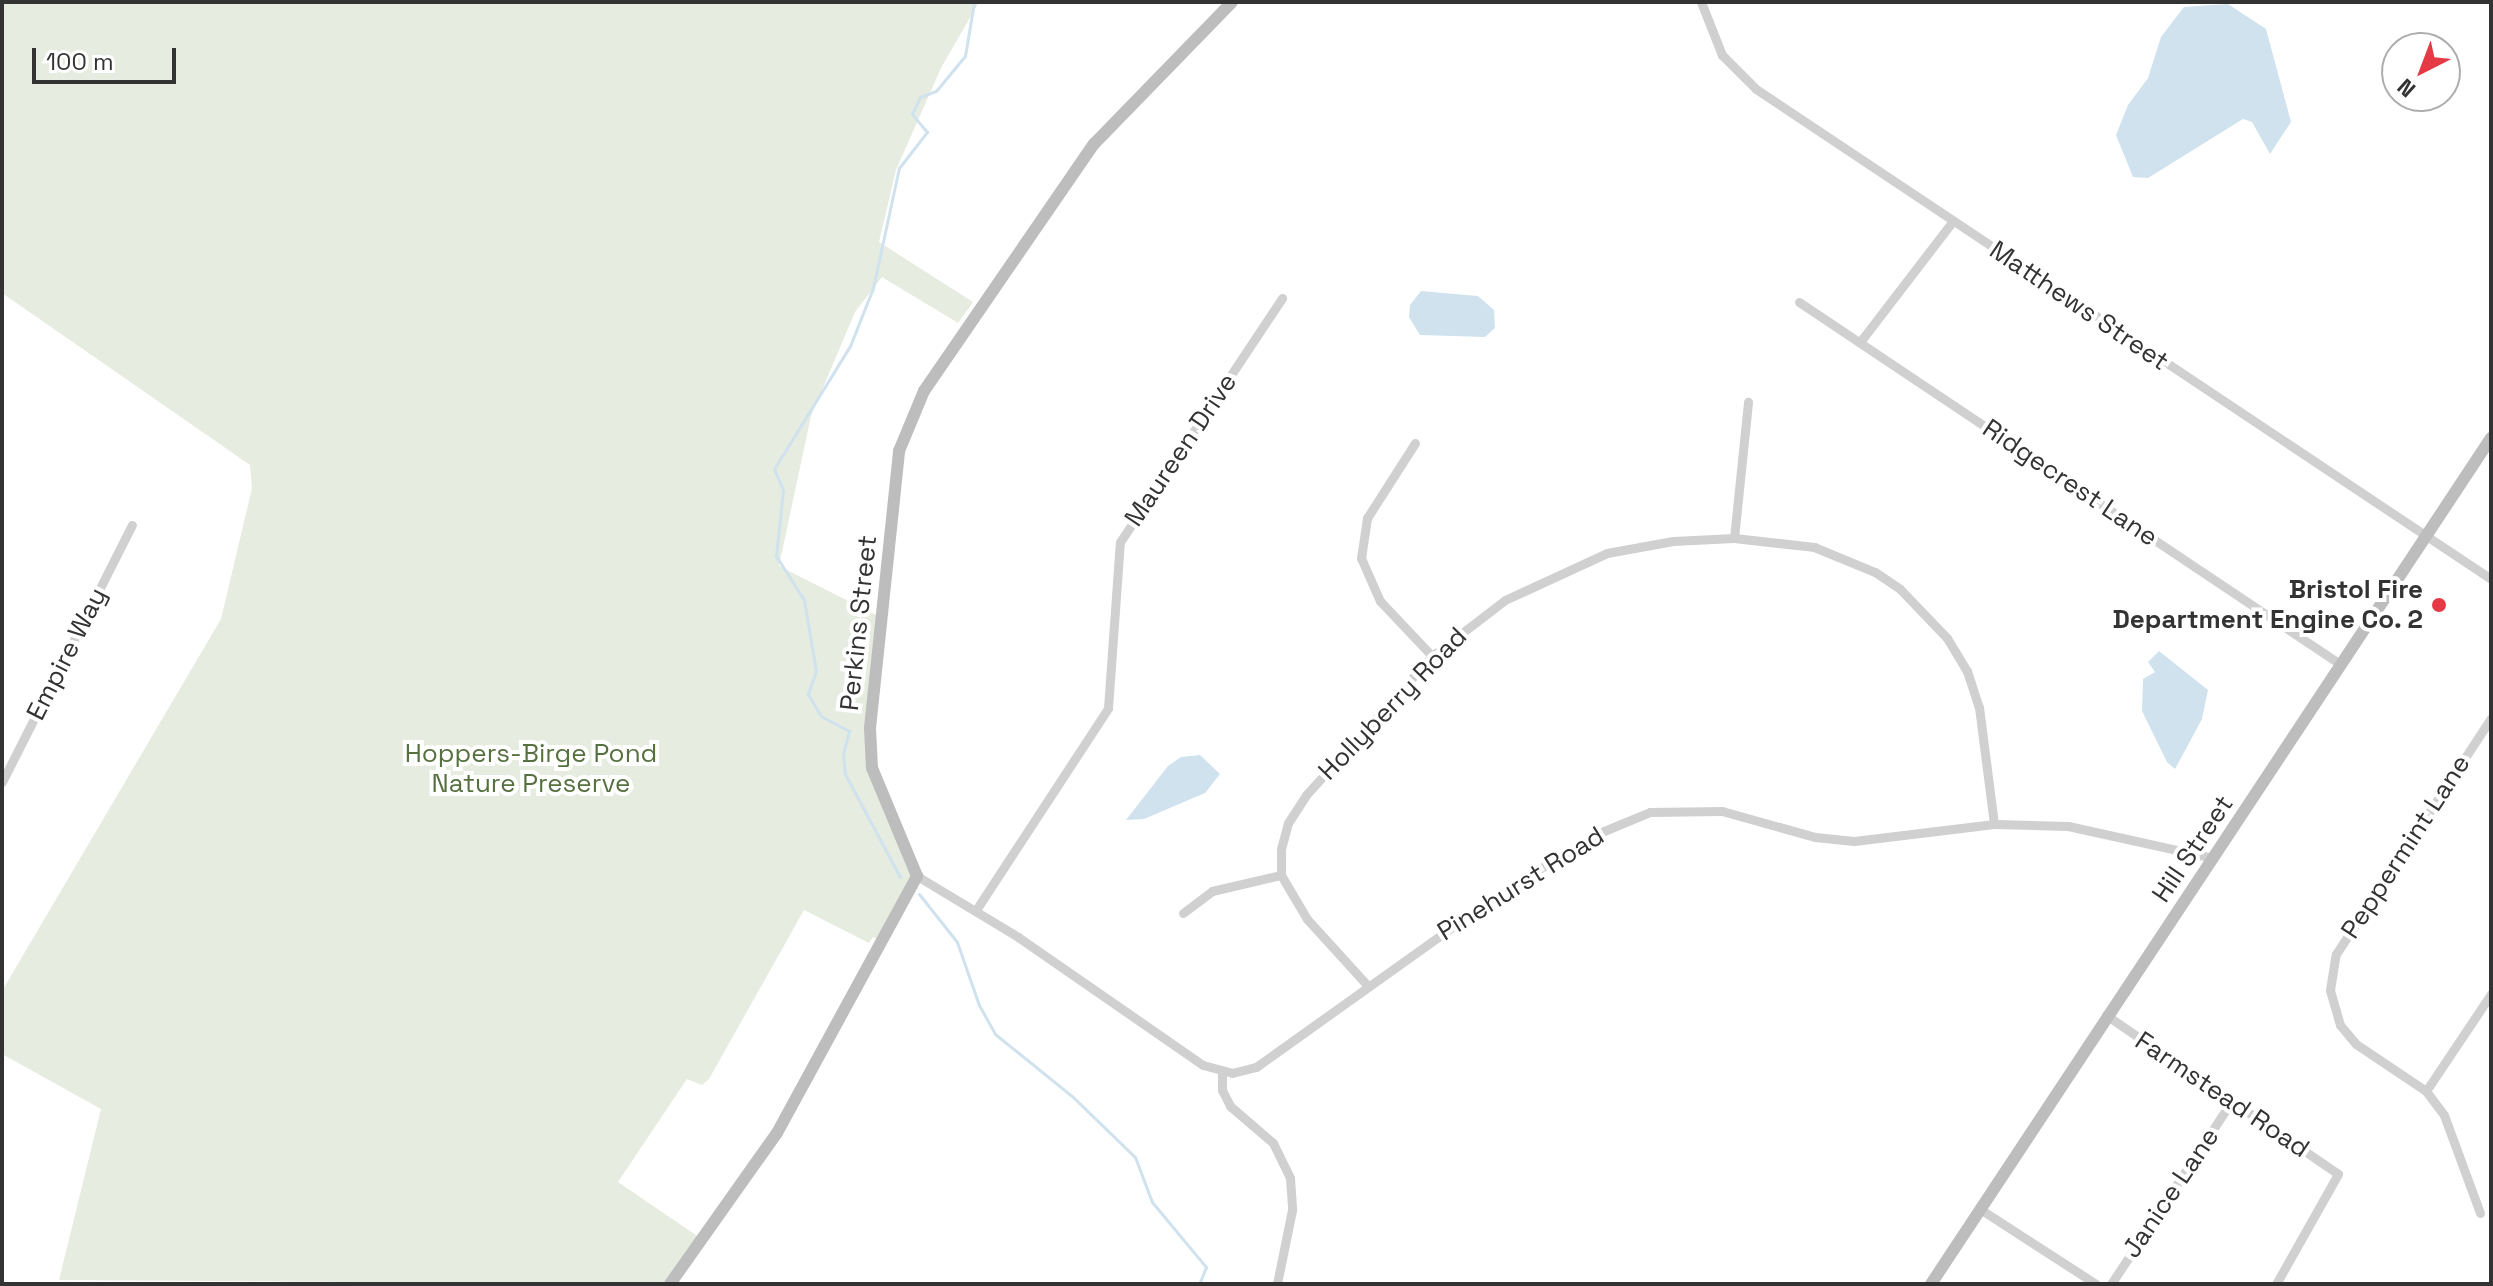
<!DOCTYPE html>
<html>
<head>
<meta charset="utf-8">
<style>
  body { margin:0 }
  #map { position:relative; width:2493px; height:1286px; overflow:hidden; background:#fff; font-family:"Space Grotesk",sans-serif }
  div>[style] { position:absolute }
  .green>* { inset:0; background:#e6ecdf }
  .water>* { inset:0; background:#cfe2ee }
  .stream>* { height:3px; margin:-1.5px; padding:0 1.5px; transform-origin:1.5px; border-radius:1.5px; background:#cfe2ee }
  .street>* { height:9px; margin:-4.5px; padding:0 4.5px; transform-origin:4.5px; border-radius:4.5px; background:#d0d0d0 }
  .secondary>* { height:12px; margin:-6px; padding:0 6px; transform-origin:6px; border-radius:6px; background:#bdbdbd }
  .dots>* { width:22px; height:22px; translate:-50% -50%; box-sizing:border-box; border:4px solid #fff; border-radius:50% }
  span { translate:-50% -50%; white-space:nowrap; text-align:center; line-height:1.15; -webkit-text-stroke:8px #fff; paint-order:stroke }
  .street-label { font-size:26px; color:#333 }
  .poi-label { font-size:26px; color:#333; font-weight:700 }
  .right { translate:-100% -50%; text-align:right }
  .park-label { font-size:26px; color:#56703f }
  .frame { position:absolute; inset:0; border:4px solid #333; pointer-events:none }
  .north { position:absolute; left:2381px; top:32px; width:80px; height:80px; box-sizing:border-box; background:#fff; border:2px solid #adadad; border-radius:50%; rotate:222deg; font-size:22px; font-weight:700; line-height:32px; text-align:center; color:#333 }
  .north::after { content:''; display:block; margin:auto; width:28px; height:36px; background:#e63946; clip-path:polygon(50% 0,100% 100%,50% 72%,0 100%) }
  .scale { position:absolute; left:32px; top:48px; width:144px; height:36px; box-sizing:border-box; border:4px solid #333; border-top:0; padding-left:10px; font-size:24px; line-height:28px; white-space:nowrap; color:#333; -webkit-text-stroke:6px #fff; paint-order:stroke }
</style>
</head>
<body>
<div id="map">
  <div class="green">
    <div style="clip-path:polygon(2px 2px,979px 2px,941px 68px,896px 170px,879px 242px,973px 302px,958px 323px,882px 277px,855px 312px,811px 416px,779px 566px,880px 617px,872px 768px,917px 876px,880px 941px,873px 937px,869px 943px,804px 910px,709px 1079px,702px 1085px,687px 1079px,618px 1182px,703px 1240px,673px 1284px,59px 1280px,101px 1109px,2px 1054px,2px 991px,221px 619px,252px 488px,250px 465px,2px 293px)"></div>
  </div>
  <div class="water">
    <div style="clip-path:polygon(2228px 4px,2266px 29px,2291px 122px,2270px 154px,2252px 122px,2243px 119px,2148px 178px,2133px 177px,2116px 135px,2128px 105px,2148px 78px,2161px 37px,2184px 7px)"></div>
    <div style="clip-path:polygon(1421px 291px,1478px 296px,1494px 310px,1495px 328px,1485px 337px,1420px 335px,1409px 317px,1410px 305px)"></div>
    <div style="clip-path:polygon(2159px 651px,2208px 690px,2202px 719px,2175px 769px,2167px 762px,2142px 711px,2143px 679px,2155px 672px,2148px 662px)"></div>
    <div style="clip-path:polygon(1200px 755px,1220px 774px,1205px 793px,1144px 819px,1126px 820px,1168px 766px,1181px 757px)"></div>
  </div>
  <div class="stream">
    <div style="left:900px;top:877px;width:117px;rotate:-118.1deg"></div>
    <div style="left:845px;top:774px;width:20px;rotate:-96deg"></div>
    <div style="left:843px;top:754px;width:24px;rotate:-75deg"></div>
    <div style="left:849px;top:731px;width:32px;rotate:-152deg"></div>
    <div style="left:821px;top:716px;width:26px;rotate:-121deg"></div>
    <div style="left:808px;top:694px;width:24px;rotate:-71deg"></div>
    <div style="left:816px;top:671px;width:72px;rotate:-99.6deg"></div>
    <div style="left:804px;top:600px;width:52px;rotate:-122.5deg"></div>
    <div style="left:776px;top:556px;width:66px;rotate:-83.9deg"></div>
    <div style="left:783px;top:490px;width:23px;rotate:-113deg"></div>
    <div style="left:774px;top:469px;width:145px;rotate:-58.3deg"></div>
    <div style="left:850px;top:346px;width:62px;rotate:-68.4deg"></div>
    <div style="left:873px;top:288px;width:123px;rotate:-77.8deg"></div>
    <div style="left:899px;top:168px;width:46px;rotate:-52.1deg"></div>
    <div style="left:927px;top:132px;width:23px;rotate:-130deg"></div>
    <div style="left:912px;top:114px;width:19px;rotate:-65deg"></div>
    <div style="left:920px;top:97px;width:17px;rotate:-21deg"></div>
    <div style="left:936px;top:91px;width:45px;rotate:-50.4deg"></div>
    <div style="left:965px;top:56px;width:55px;rotate:-80.5deg"></div>
    <div style="left:919px;top:894px;width:61px;rotate:51.6deg"></div>
    <div style="left:957px;top:942px;width:67px;rotate:70.8deg"></div>
    <div style="left:979px;top:1005px;width:33px;rotate:61deg"></div>
    <div style="left:995px;top:1034px;width:100px;rotate:38.9deg"></div>
    <div style="left:1073px;top:1097px;width:86px;rotate:44.1deg"></div>
    <div style="left:1135px;top:1157px;width:48px;rotate:69.3deg"></div>
    <div style="left:1152px;top:1202px;width:85px;rotate:50.3deg"></div>
    <div style="left:1206px;top:1267px;width:18px;rotate:112deg"></div>
  </div>
  <div class="street">
    <div style="left:1701px;top:2px;width:57px;rotate:68.4deg"></div>
    <div style="left:1722px;top:55px;width:48px;rotate:45deg"></div>
    <div style="left:1756px;top:89px;width:883px;rotate:33.69deg"></div>
    <div style="left:1799px;top:302px;width:651px;rotate:33.79deg"></div>
    <div style="left:1860px;top:342px;width:151px;rotate:-52.5deg"></div>
    <div style="left:1415px;top:443px;width:89px;rotate:122.6deg"></div>
    <div style="left:1367px;top:518px;width:40px;rotate:98.5deg"></div>
    <div style="left:1361px;top:558px;width:47px;rotate:66.2deg"></div>
    <div style="left:1380px;top:601px;width:76px;rotate:46.6deg"></div>
    <div style="left:1734px;top:538px;width:137px;rotate:-84.1deg"></div>
    <div style="left:2px;top:782px;width:288px;rotate:-63.2deg"></div>
    <div style="left:917px;top:876px;width:118px;rotate:31.1deg"></div>
    <div style="left:1018px;top:937px;width:225px;rotate:34.7deg"></div>
    <div style="left:1203px;top:1065px;width:30px;rotate:15deg"></div>
    <div style="left:1232px;top:1073px;width:25px;rotate:-14deg"></div>
    <div style="left:1256px;top:1067px;width:305px;rotate:-35.5deg"></div>
    <div style="left:1504px;top:890px;width:116px;rotate:-30.5deg"></div>
    <div style="left:1604px;top:831px;width:50px;rotate:-22.4deg"></div>
    <div style="left:1650px;top:812px;width:72px;rotate:-0.8deg"></div>
    <div style="left:1722px;top:811px;width:97px;rotate:15.6deg"></div>
    <div style="left:1815px;top:837px;width:39px;rotate:6deg"></div>
    <div style="left:1854px;top:841px;width:141px;rotate:-6.9deg"></div>
    <div style="left:1994px;top:824px;width:74px;rotate:1.5deg"></div>
    <div style="left:2068px;top:826px;width:148px;rotate:12.4deg"></div>
    <div style="left:976px;top:910px;width:241px;rotate:-56.8deg"></div>
    <div style="left:1108px;top:708px;width:166px;rotate:-85.9deg"></div>
    <div style="left:1120px;top:542px;width:293px;rotate:-56.4deg"></div>
    <div style="left:1183px;top:913px;width:36px;rotate:-37deg"></div>
    <div style="left:1212px;top:891px;width:71px;rotate:-13.1deg"></div>
    <div style="left:1368px;top:986px;width:91px;rotate:-132.3deg"></div>
    <div style="left:1307px;top:919px;width:51px;rotate:-120.6deg"></div>
    <div style="left:1281px;top:875px;width:26px;rotate:-90deg"></div>
    <div style="left:1281px;top:849px;width:27px;rotate:-75deg"></div>
    <div style="left:1288px;top:823px;width:33px;rotate:-57deg"></div>
    <div style="left:1306px;top:795px;width:188px;rotate:-47.8deg"></div>
    <div style="left:1432px;top:656px;width:92px;rotate:-37.5deg"></div>
    <div style="left:1505px;top:600px;width:112px;rotate:-24.7deg"></div>
    <div style="left:1607px;top:553px;width:67px;rotate:-10.3deg"></div>
    <div style="left:1673px;top:541px;width:61px;rotate:-2.8deg"></div>
    <div style="left:1734px;top:538px;width:81px;rotate:6.4deg"></div>
    <div style="left:1814px;top:547px;width:66px;rotate:22.3deg"></div>
    <div style="left:1875px;top:572px;width:30px;rotate:34deg"></div>
    <div style="left:1900px;top:589px;width:68px;rotate:46.2deg"></div>
    <div style="left:1947px;top:638px;width:39px;rotate:59deg"></div>
    <div style="left:1967px;top:671px;width:38px;rotate:72deg"></div>
    <div style="left:1979px;top:707px;width:118px;rotate:82.7deg"></div>
    <div style="left:2106px;top:1015px;width:281px;rotate:34.4deg"></div>
    <div style="left:2338px;top:1174px;width:126px;rotate:119.4deg"></div>
    <div style="left:1222px;top:1072px;width:18px;rotate:90deg"></div>
    <div style="left:1222px;top:1090px;width:18px;rotate:63deg"></div>
    <div style="left:1230px;top:1106px;width:57px;rotate:40.7deg"></div>
    <div style="left:1273px;top:1143px;width:39px;rotate:64deg"></div>
    <div style="left:1290px;top:1178px;width:32px;rotate:86deg"></div>
    <div style="left:1292px;top:1210px;width:76px;rotate:101.5deg"></div>
    <div style="left:2426px;top:1091px;width:117px;rotate:-56.2deg"></div>
    <div style="left:1980px;top:1209px;width:138px;rotate:32.9deg"></div>
    <div style="left:2480px;top:1213px;width:104px;rotate:-110.2deg"></div>
    <div style="left:2444px;top:1115px;width:30px;rotate:-127deg"></div>
    <div style="left:2426px;top:1091px;width:84px;rotate:-146.1deg"></div>
    <div style="left:2356px;top:1044px;width:25px;rotate:-130deg"></div>
    <div style="left:2340px;top:1025px;width:36px;rotate:-106deg"></div>
    <div style="left:2330px;top:990px;width:36px;rotate:-81deg"></div>
    <div style="left:2336px;top:954px;width:282px;rotate:-56.7deg"></div>
    <div style="left:2111px;top:1284px;width:218px;rotate:-56.6deg"></div>
  </div>
  <div class="secondary">
    <div style="left:670px;top:1284px;width:185px;rotate:-54.7deg"></div>
    <div style="left:777px;top:1133px;width:293px;rotate:-61.4deg"></div>
    <div style="left:917px;top:876px;width:117px;rotate:-112.6deg"></div>
    <div style="left:872px;top:768px;width:40px;rotate:-92.9deg"></div>
    <div style="left:870px;top:728px;width:279px;rotate:-84deg"></div>
    <div style="left:899px;top:451px;width:65px;rotate:-67.4deg"></div>
    <div style="left:924px;top:391px;width:300px;rotate:-55.5deg"></div>
    <div style="left:1094px;top:144px;width:198px;rotate:-45.8deg"></div>
    <div style="left:1931px;top:1284px;width:1015px;rotate:-56.5deg"></div>
  </div>
  <div class="dots">
    <div style="left:2439px;top:605px;background:#e63946"></div>
  </div>
  <div class="street-label">
    <span style="left:2079px;top:306px;rotate:34deg">Matthews Street</span>
    <span style="left:1181px;top:450px;rotate:-56deg">Maureen Drive</span>
    <span style="left:2070px;top:483px;rotate:34deg">Ridgecrest Lane</span>
    <span style="left:859px;top:623px;rotate:-84deg">Perkins Street</span>
    <span style="left:67px;top:654px;rotate:-63deg">Empire Way</span>
    <span style="left:1393px;top:704px;rotate:-46deg">Hollyberry Road</span>
    <span style="left:2406px;top:847px;rotate:-57deg">Peppermint Lane</span>
    <span style="left:2193px;top:849px;rotate:-56deg">Hill Street</span>
    <span style="left:1521px;top:884px;rotate:-32deg">Pinehurst Road</span>
    <span style="left:2222px;top:1095px;rotate:34deg">Farmstead Road</span>
    <span style="left:2171px;top:1193px;rotate:-56deg">Janice Lane</span>
  </div>
  <div class="poi-label">
    <span class="right" style="left:2423px;top:605px">Bristol Fire<br>Department Engine Co. 2</span>
  </div>
  <div class="park-label">
    <span style="left:531px;top:769px">Hoppers-Birge Pond<br>Nature Preserve</span>
  </div>
  <div class="frame"></div>
  <div class="north">N</div>
  <div class="scale">100 m</div>
</div>
</body>
</html>
